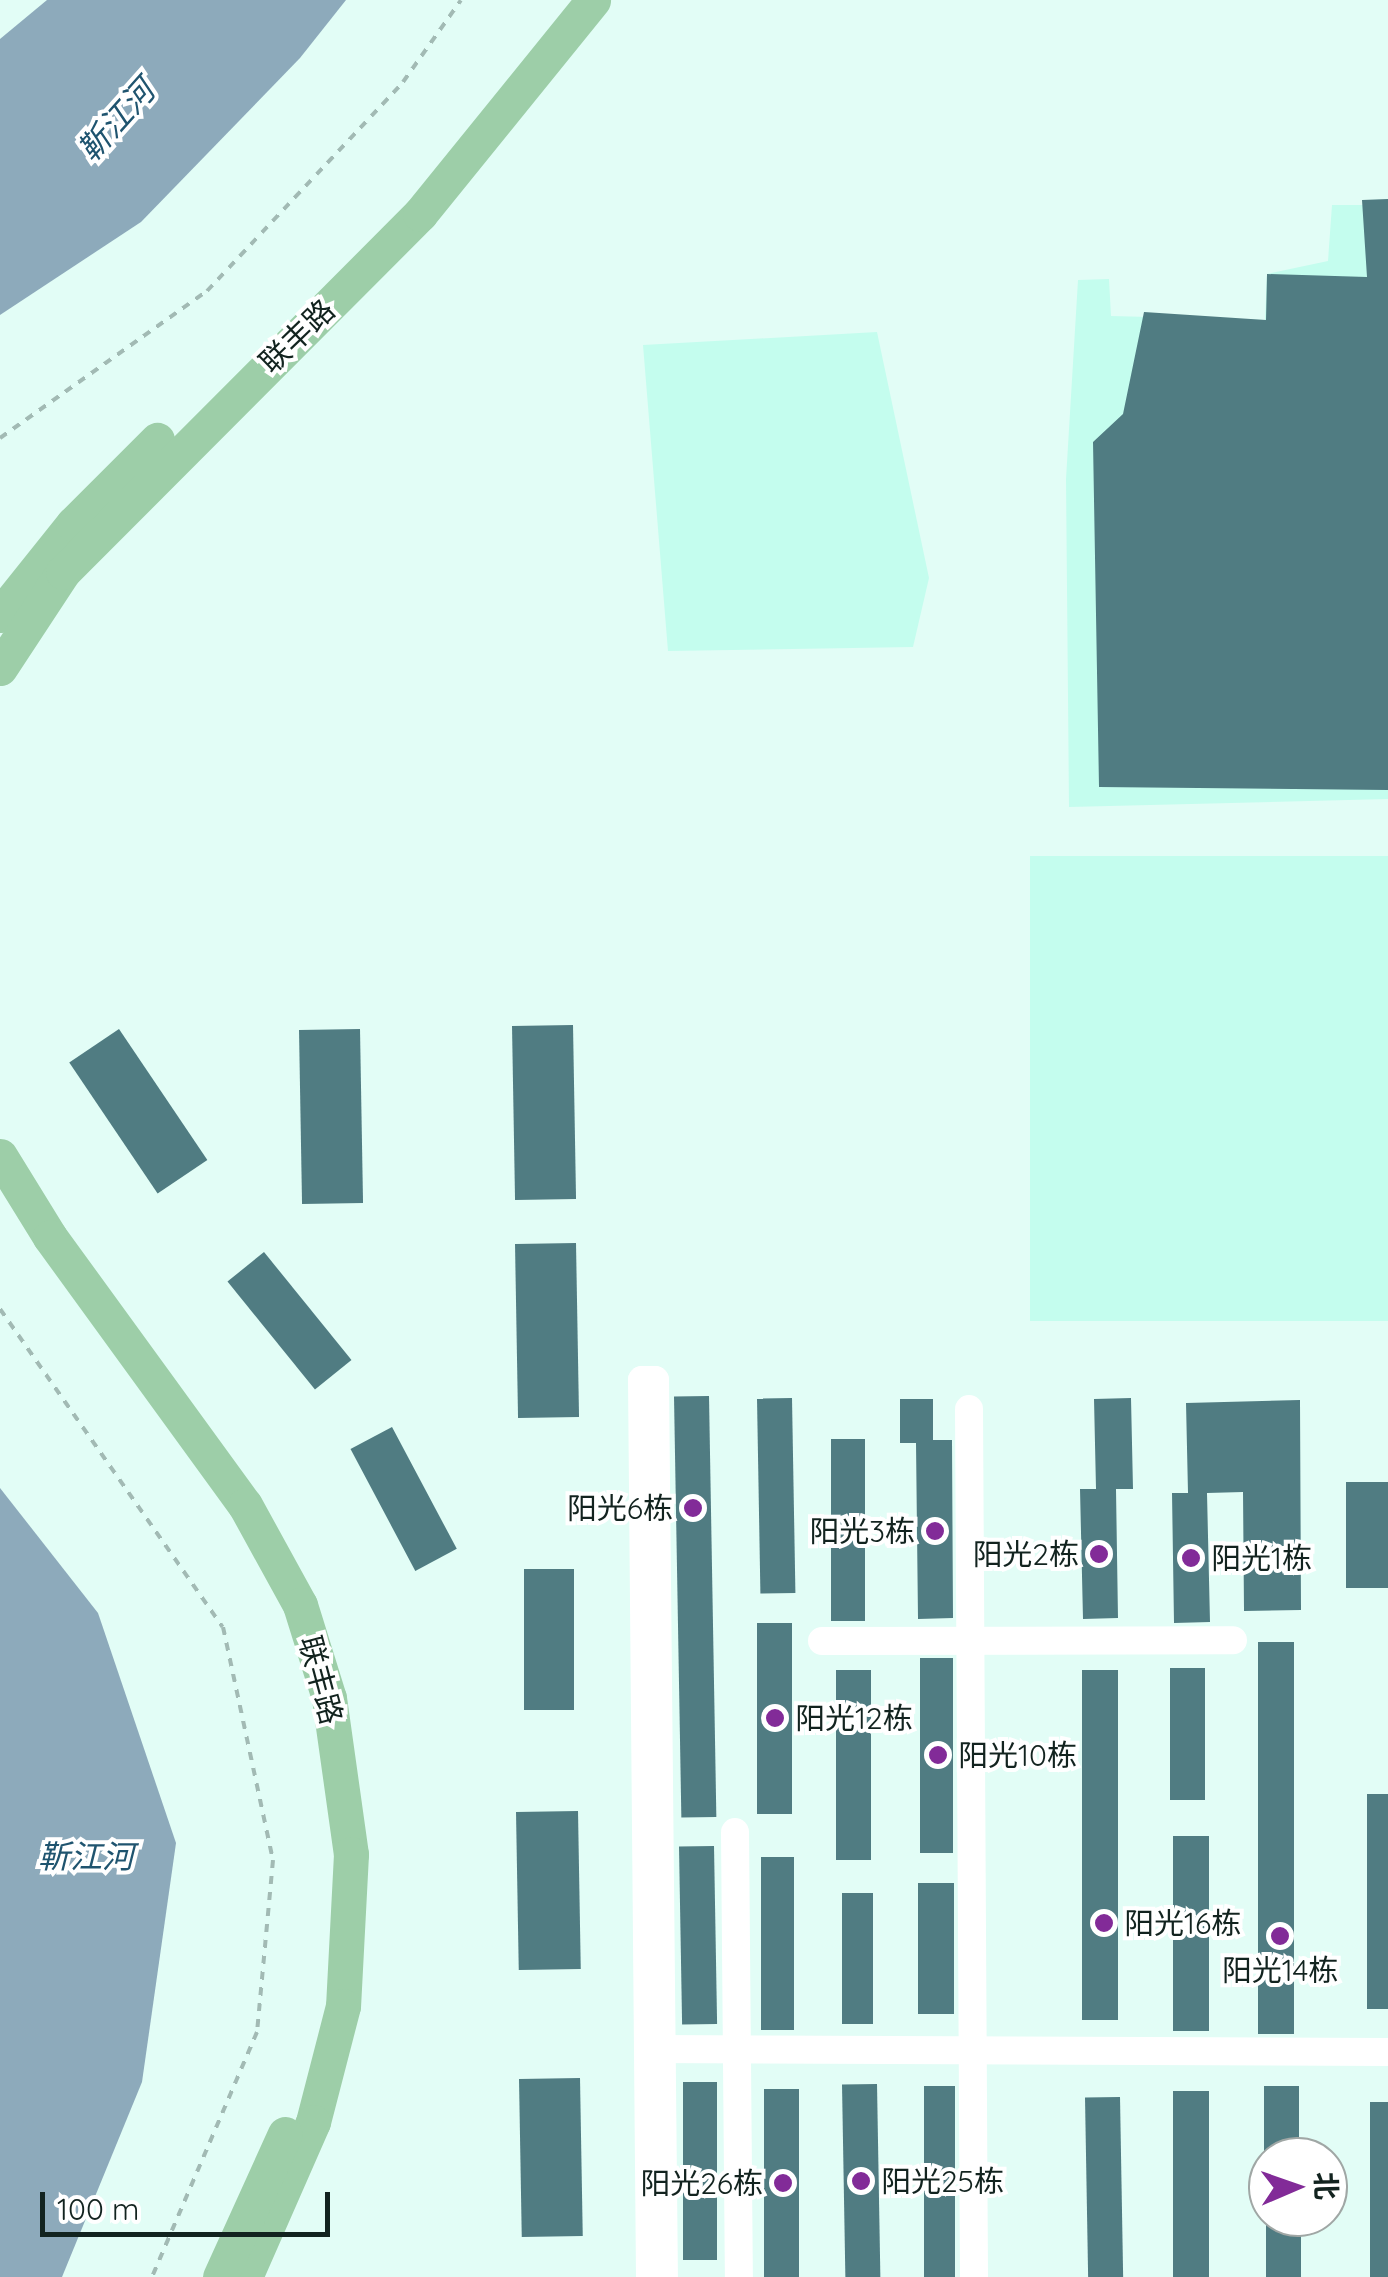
<!DOCTYPE html>
<html>
<head>
<meta charset="utf-8">
<style>
  body { margin:0 }
  #map { position:relative; width:1388px; height:2277px; overflow:hidden; background:#e2fdf6; font-family:Quicksand,"Noto Sans SC",sans-serif }
  div>[style] { position:absolute }
  .built>* { inset:0; background:#c4fdee; transform-origin:0 0 }
  .water>* { inset:0; background:#8daabb }
  .building>* { inset:0; background:#507c82; transform-origin:0 0 }
  .path>* { height:4px; margin-top:-2px; transform-origin:0; background:repeating-linear-gradient(90deg,#a2bab4 0 8px,transparent 0 16px) }
  .minor>* { height:28px; margin:-14px; padding:0 14px; transform-origin:14px; border-radius:14px; background:#fff }
  .major>* { height:35px; margin:-17.5px; padding:0 17.5px; transform-origin:17.5px; border-radius:17.5px; background:#9dcea8 }
  .dots>* { width:28px; height:28px; translate:-50% -50%; box-sizing:border-box; border:5px solid #fff; border-radius:50% }
  span { translate:-50% -50%; white-space:nowrap; text-align:center; line-height:1.15; -webkit-text-stroke:8px #fff; paint-order:stroke }
  .street-label { font-size:30px; color:#12231f }
  .poi-label { font-size:30px; color:#12231f }
  .right { translate:-100% -50%; text-align:right }
  .left { translate:0 -50%; text-align:left }
  .water-label { font-size:32px; color:#1f546f; font-style:italic }
  .north { position:absolute; left:1248px; top:2137px; width:100px; height:100px; box-sizing:border-box; background:#fff; border:2px solid #a0a7a5; border-radius:50%; rotate:88deg; font-size:28px; font-weight:700; line-height:40px; text-align:center; color:#12231f }
  .north::after { content:''; display:block; margin:auto; width:35px; height:45px; background:#822b98; clip-path:polygon(50% 0,100% 100%,50% 72%,0 100%) }
  .scale { position:absolute; left:40px; top:2192px; width:290px; height:45px; box-sizing:border-box; border:5px solid #12231f; border-top:0; padding-left:12px; font-size:30px; line-height:35px; white-space:nowrap; color:#12231f; -webkit-text-stroke:8px #fff; paint-order:stroke }
</style>
</head>
<body>
<div id="map">
  <div class="built">
    <div style="clip-path:polygon(1332px 205px,1388px 205px,1388px 799px,1069px 807px,1066px 479px,1078px 280px,1109px 279px,1111px 316px,1265px 320px,1267px 274px,1328px 261px)"></div>
    <div style="clip-path:polygon(877px 332px,929px 578px,913px 647px,668px 651px,643px 345px)"></div>
    <div style="left:1388px;top:856px;width:465px;height:358px;rotate:90deg"></div>
  </div>
  <div class="water">
    <div style="clip-path:polygon(47px 0,346px 0,300px 58px,141px 222px,0 315px,0 39px)"></div>
    <div style="clip-path:polygon(0 1488px,98px 1613px,176px 1843px,142px 2082px,62px 2277px,0 2277px)"></div>
  </div>
  <div class="building">
    <div style="clip-path:polygon(1388px 199px,1388px 790px,1099px 787px,1093px 442px,1123px 414px,1144px 312px,1266px 320px,1267px 274px,1367px 277px,1362px 200px)"></div>
    <div style="left:573px;top:1025px;width:174px;height:61px;rotate:89deg"></div>
    <div style="left:119px;top:1029px;width:158px;height:60px;rotate:56deg"></div>
    <div style="left:360px;top:1029px;width:174px;height:61px;rotate:89deg"></div>
    <div style="left:576px;top:1243px;width:174px;height:61px;rotate:89deg"></div>
    <div style="left:264px;top:1252px;width:139px;height:47px;rotate:51deg"></div>
    <div style="left:709px;top:1396px;width:421px;height:35px;rotate:89deg"></div>
    <div style="left:792px;top:1398px;width:195px;height:35px;rotate:89deg"></div>
    <div style="clip-path:polygon(1131px 1398px,1133px 1489px,1116px 1489px,1118px 1618px,1083px 1619px,1080px 1489px,1096px 1489px,1094px 1399px)"></div>
    <div style="clip-path:polygon(900px 1399px,933px 1399px,933px 1440px,952px 1440px,953px 1618px,918px 1619px,916px 1443px,900px 1443px)"></div>
    <div style="clip-path:polygon(1300px 1400px,1301px 1610px,1244px 1611px,1243px 1492px,1207px 1493px,1210px 1622px,1174px 1623px,1172px 1493px,1188px 1493px,1186px 1403px)"></div>
    <div style="left:392px;top:1427px;width:138px;height:47px;rotate:62deg"></div>
    <div style="left:831px;top:1439px;width:34px;height:182px"></div>
    <div style="left:1346px;top:1482px;width:42px;height:106px"></div>
    <div style="left:524px;top:1569px;width:50px;height:141px"></div>
    <div style="left:757px;top:1623px;width:35px;height:191px"></div>
    <div style="left:1258px;top:1642px;width:36px;height:392px"></div>
    <div style="left:920px;top:1658px;width:33px;height:195px"></div>
    <div style="left:1170px;top:1668px;width:35px;height:132px"></div>
    <div style="left:836px;top:1670px;width:35px;height:190px"></div>
    <div style="left:1082px;top:1670px;width:36px;height:350px"></div>
    <div style="left:1367px;top:1794px;width:21px;height:215px"></div>
    <div style="left:578px;top:1811px;width:158px;height:62px;rotate:89deg"></div>
    <div style="left:1173px;top:1836px;width:36px;height:195px"></div>
    <div style="left:714px;top:1846px;width:178px;height:35px;rotate:89deg"></div>
    <div style="left:761px;top:1857px;width:33px;height:173px"></div>
    <div style="left:954px;top:1883px;width:131px;height:36px;rotate:90deg"></div>
    <div style="left:842px;top:1893px;width:31px;height:131px"></div>
    <div style="left:580px;top:2078px;width:158px;height:61px;rotate:89deg"></div>
    <div style="left:683px;top:2082px;width:34px;height:178px"></div>
    <div style="left:877px;top:2084px;width:193px;height:35px;rotate:89deg"></div>
    <div style="left:924px;top:2086px;width:31px;height:191px"></div>
    <div style="left:1264px;top:2086px;width:35px;height:71px"></div>
    <div style="left:764px;top:2089px;width:35px;height:188px"></div>
    <div style="left:1173px;top:2091px;width:36px;height:186px"></div>
    <div style="left:1120px;top:2097px;width:180px;height:35px;rotate:89deg"></div>
    <div style="left:1388px;top:2102px;width:175px;height:18px;rotate:90deg"></div>
    <div style="left:1266px;top:2217px;width:35px;height:60px"></div>
  </div>
  <div class="path">
    <div style="left:0;top:438px;width:254px;rotate:-35.4deg"></div>
    <div style="left:207px;top:291px;width:287px;rotate:-46.8deg"></div>
    <div style="left:403px;top:82px;width:100px;rotate:-54.7deg"></div>
    <div style="left:0;top:1309px;width:388px;rotate:55deg"></div>
    <div style="left:223px;top:1627px;width:238px;rotate:77.9deg"></div>
    <div style="left:273px;top:1860px;width:173px;rotate:95.3deg"></div>
    <div style="left:257px;top:2032px;width:267px;rotate:113.2deg"></div>
  </div>
  <div class="minor">
    <div style="left:969px;top:1409px;width:868px;rotate:89.67deg"></div>
    <div style="left:822px;top:1641px;width:411px;rotate:-0.1deg"></div>
    <div style="left:735px;top:1832px;width:445px;rotate:89.5deg"></div>
    <div style="left:648px;top:2049px;width:740px;rotate:0.23deg"></div>
    <div style="left:650px;top:2277px;width:897px;rotate:-90.51deg"></div>
    <div style="left:642px;top:1380px;width:13px"></div>
    <div style="left:655px;top:1380px;width:897px;rotate:89.43deg"></div>
  </div>
  <div class="major">
    <div style="left:0;top:615px;width:117px;rotate:-51.3deg"></div>
    <div style="left:73px;top:524px;width:119px;rotate:-45deg"></div>
    <div style="left:0;top:668px;width:115px;rotate:-56.7deg"></div>
    <div style="left:63px;top:572px;width:506px;rotate:-45.08deg"></div>
    <div style="left:420px;top:214px;width:275px;rotate:-51deg"></div>
    <div style="left:0;top:1156px;width:95px;rotate:58.3deg"></div>
    <div style="left:50px;top:1237px;width:331px;rotate:54deg"></div>
    <div style="left:245px;top:1505px;width:114px;rotate:61.2deg"></div>
    <div style="left:300px;top:1605px;width:97px;rotate:72.7deg"></div>
    <div style="left:329px;top:1698px;width:158px;rotate:82deg"></div>
    <div style="left:351px;top:1854px;width:152px;rotate:93deg"></div>
    <div style="left:343px;top:2006px;width:120px;rotate:104.5deg"></div>
    <div style="left:313px;top:2122px;width:169px;rotate:113.7deg"></div>
    <div style="left:220px;top:2277px;width:157px;rotate:-65.6deg"></div>
  </div>
  <div class="dots">
    <div style="left:693px;top:1508px;background:#822b98"></div>
    <div style="left:935px;top:1531px;background:#822b98"></div>
    <div style="left:1099px;top:1554px;background:#822b98"></div>
    <div style="left:1191px;top:1558px;background:#822b98"></div>
    <div style="left:775px;top:1718px;background:#822b98"></div>
    <div style="left:938px;top:1755px;background:#822b98"></div>
    <div style="left:1104px;top:1923px;background:#822b98"></div>
    <div style="left:1280px;top:1936px;background:#822b98"></div>
    <div style="left:861px;top:2181px;background:#822b98"></div>
    <div style="left:783px;top:2183px;background:#822b98"></div>
  </div>
  <div class="street-label">
    <span style="left:297px;top:336px;rotate:-44deg">联丰路</span>
    <span style="left:321px;top:1680px;rotate:75deg">联丰路</span>
  </div>
  <div class="poi-label">
    <span class="right" style="left:673px;top:1508px">阳光6栋</span>
    <span class="right" style="left:915px;top:1531px">阳光3栋</span>
    <span class="right" style="left:1079px;top:1554px">阳光2栋</span>
    <span class="left" style="left:1211px;top:1558px">阳光1栋</span>
    <span class="left" style="left:795px;top:1718px">阳光12栋</span>
    <span class="left" style="left:958px;top:1755px">阳光10栋</span>
    <span class="left" style="left:1124px;top:1923px">阳光16栋</span>
    <span style="left:1280px;top:1970px">阳光14栋</span>
    <span class="left" style="left:881px;top:2181px">阳光25栋</span>
    <span class="right" style="left:763px;top:2183px">阳光26栋</span>
  </div>
  <div class="water-label">
    <span style="left:116px;top:120px;rotate:-48deg">靳江河</span>
    <span style="left:86px;top:1856px">靳江河</span>
  </div>
  <div class="north">北</div>
  <div class="scale">100 m</div>
</div>
</body>
</html>
